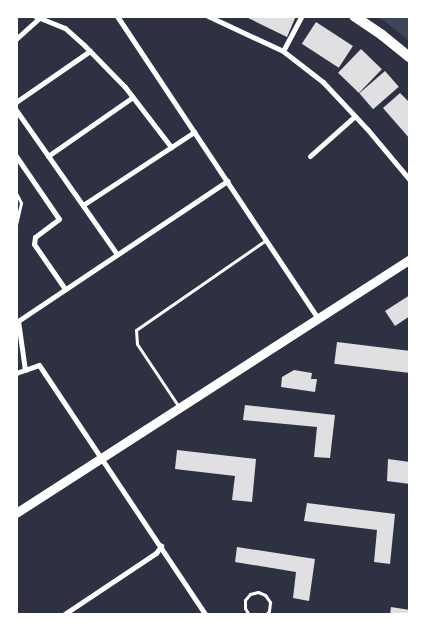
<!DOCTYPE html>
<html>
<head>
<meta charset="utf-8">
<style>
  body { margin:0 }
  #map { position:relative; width:426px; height:631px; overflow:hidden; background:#2d3142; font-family:Overpass,sans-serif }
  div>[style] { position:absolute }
  .green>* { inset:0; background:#3c4559 }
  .building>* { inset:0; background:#e0e0e3; transform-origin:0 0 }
  .service>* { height:3px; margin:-1.5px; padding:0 1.5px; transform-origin:1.5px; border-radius:1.5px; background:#fff }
  .minor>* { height:5px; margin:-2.5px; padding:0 2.5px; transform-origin:2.5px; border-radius:2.5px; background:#fff }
  .secondary>* { height:9px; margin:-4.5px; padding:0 4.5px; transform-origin:4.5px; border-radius:4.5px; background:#fff }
  .primary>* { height:10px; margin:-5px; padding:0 5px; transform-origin:5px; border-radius:5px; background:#fff }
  span { translate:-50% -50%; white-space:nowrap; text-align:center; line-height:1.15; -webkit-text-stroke:5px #fff; paint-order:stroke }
  .frame { position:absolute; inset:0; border:18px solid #fff; pointer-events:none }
</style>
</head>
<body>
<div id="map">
  <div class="green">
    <div style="clip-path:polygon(377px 16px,410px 16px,410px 42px,387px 23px)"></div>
  </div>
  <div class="building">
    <div style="clip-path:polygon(244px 16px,296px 16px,287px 37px)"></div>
    <div style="left:316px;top:22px;width:44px;height:26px;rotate:33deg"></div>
    <div style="left:361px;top:49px;width:29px;height:33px;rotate:44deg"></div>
    <div style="left:385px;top:71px;width:21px;height:34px;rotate:49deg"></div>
    <div style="clip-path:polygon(400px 93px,410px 103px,410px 139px,383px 108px)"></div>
    <div style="clip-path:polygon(410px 295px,410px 316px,395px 326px,385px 311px)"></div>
    <div style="left:337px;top:342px;width:74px;height:22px;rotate:7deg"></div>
    <div style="clip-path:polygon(294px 370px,312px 373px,311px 379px,317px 379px,315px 392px,281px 387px,282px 377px)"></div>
    <div style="clip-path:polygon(245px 405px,335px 415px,330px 458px,314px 457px,317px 427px,243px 420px)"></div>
    <div style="clip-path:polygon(177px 450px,256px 459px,252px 502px,232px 500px,235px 476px,175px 469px)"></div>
    <div style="clip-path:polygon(388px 459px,410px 462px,410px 484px,387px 481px)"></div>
    <div style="clip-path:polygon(307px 503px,395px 514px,390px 564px,374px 562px,377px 530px,304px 521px)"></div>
    <div style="clip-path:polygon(237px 547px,315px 559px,309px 601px,293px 598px,296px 572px,235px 562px)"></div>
    <div style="clip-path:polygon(391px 607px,410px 610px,410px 615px,390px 615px)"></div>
  </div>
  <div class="service">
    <div style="left:16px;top:193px;width:11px;rotate:63deg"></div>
    <div style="left:21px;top:203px;width:23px;rotate:103deg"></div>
    <div style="left:179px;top:407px;width:76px;rotate:-123.7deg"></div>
    <div style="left:137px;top:344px;width:14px;rotate:-94deg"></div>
    <div style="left:136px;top:330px;width:158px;rotate:-34.7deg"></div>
    <div style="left:249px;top:615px;width:8px;rotate:-120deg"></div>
    <div style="left:245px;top:608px;width:8px;rotate:-90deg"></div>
    <div style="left:245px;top:600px;width:8px;rotate:-50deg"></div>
    <div style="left:250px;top:594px;width:8px;rotate:-14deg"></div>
    <div style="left:258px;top:592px;width:8px;rotate:23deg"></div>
    <div style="left:265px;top:595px;width:9px;rotate:54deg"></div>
    <div style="left:270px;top:602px;width:9px;rotate:96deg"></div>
    <div style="left:269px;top:611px;width:5px;rotate:127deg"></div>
  </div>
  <div class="minor">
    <div style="left:35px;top:16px;width:32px;rotate:22deg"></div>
    <div style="left:65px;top:28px;width:25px;rotate:42deg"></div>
    <div style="left:84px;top:45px;width:59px;rotate:45.7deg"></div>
    <div style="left:125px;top:87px;width:76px;rotate:52.5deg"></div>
    <div style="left:117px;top:16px;width:364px;rotate:56.4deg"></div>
    <div style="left:208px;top:16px;width:83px;rotate:25deg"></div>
    <div style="left:283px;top:51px;width:51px;rotate:37.8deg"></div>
    <div style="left:323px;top:82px;width:66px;rotate:46.8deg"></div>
    <div style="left:368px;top:130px;width:65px;rotate:50deg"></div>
    <div style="left:16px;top:39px;width:31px;rotate:-42deg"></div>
    <div style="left:283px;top:51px;width:40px;rotate:-62deg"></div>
    <div style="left:16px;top:102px;width:90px;rotate:-34.6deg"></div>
    <div style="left:16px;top:110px;width:176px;rotate:55deg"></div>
    <div style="left:16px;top:156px;width:76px;rotate:55.7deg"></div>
    <div style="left:59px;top:219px;width:30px;rotate:143deg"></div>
    <div style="left:35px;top:237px;width:7px;rotate:98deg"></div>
    <div style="left:34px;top:244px;width:55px;rotate:55.4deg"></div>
    <div style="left:48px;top:156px;width:103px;rotate:-34.8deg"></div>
    <div style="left:310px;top:156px;width:60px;rotate:-41.6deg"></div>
    <div style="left:83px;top:205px;width:133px;rotate:-33.3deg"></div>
    <div style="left:25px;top:370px;width:49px;rotate:-98.1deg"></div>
    <div style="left:18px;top:321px;width:252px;rotate:-33.8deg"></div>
    <div style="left:16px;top:373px;width:24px;rotate:-19deg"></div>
    <div style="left:39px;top:365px;width:301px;rotate:56.3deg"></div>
    <div style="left:63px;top:615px;width:112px;rotate:-33.7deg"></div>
    <div style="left:156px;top:553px;width:9px;rotate:-54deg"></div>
  </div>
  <div class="secondary">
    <div style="left:16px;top:513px;width:469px;rotate:-32.8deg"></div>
  </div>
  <div class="primary">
    <div style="left:354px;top:16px;width:34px;rotate:34deg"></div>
    <div style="left:382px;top:35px;width:36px;rotate:39deg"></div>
  </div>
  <div class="frame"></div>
</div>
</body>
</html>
